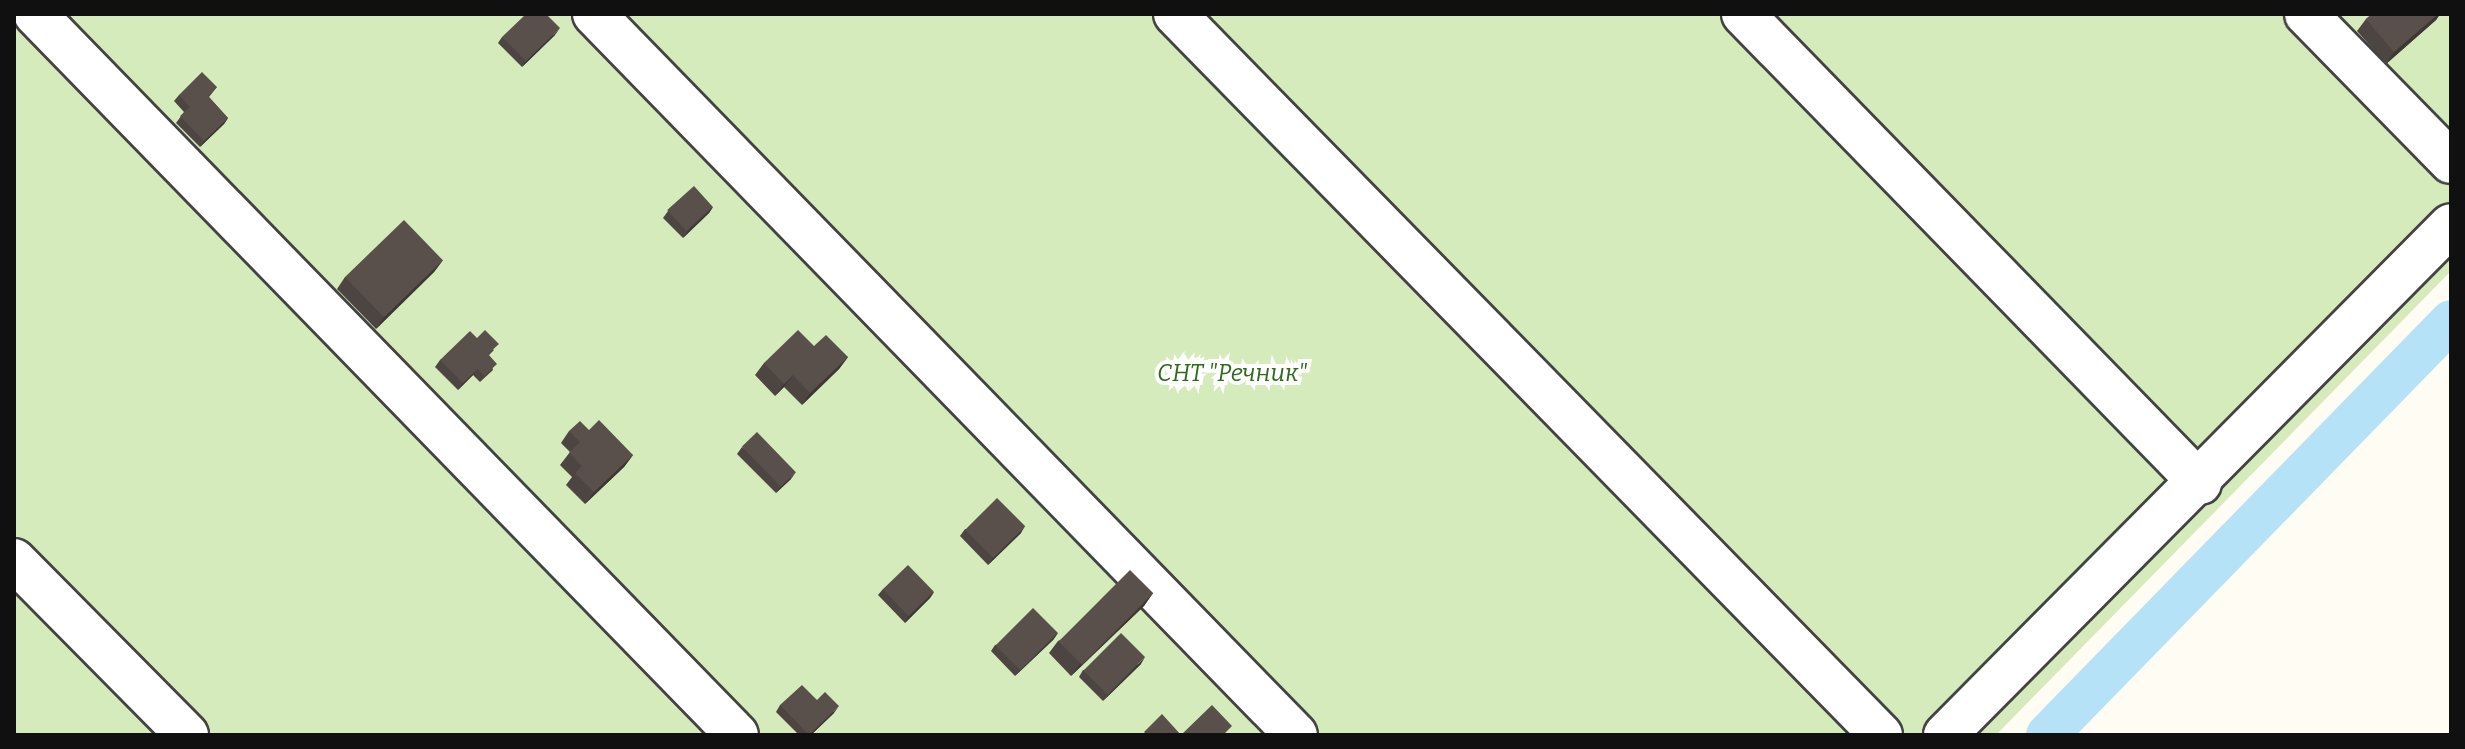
<!DOCTYPE html>
<html>
<head>
<meta charset="utf-8">
<style>
  body { margin:0 }
  #map { position:relative; width:2465px; height:749px; overflow:hidden; background:#fffcf3; font-family:Bitter,serif }
  div>[style] { position:absolute }
  .green>* { inset:0; background:#d6ebbb }
  .canal>* { height:42px; margin:-21px; padding:0 21px; transform-origin:21px; border-radius:21px; background:#b6e2f8 }
  .roads { filter:drop-shadow(2px 0 #434343) drop-shadow(-2px 0 #434343) drop-shadow(0 2px #434343) drop-shadow(0 -2px #434343) }
  .street>* { height:42px; margin:-21px; padding:0 21px; transform-origin:21px; border-radius:21px; background:#fff }
  .wall>* { inset:0; background:#4d4541 }
  .shaded-wall>* { inset:0; background:#3e3835 }
  .building>* { inset:0; background:#59504c; transform-origin:0 0 }
  span { translate:-50% -50%; white-space:nowrap; text-align:center; line-height:1.15; -webkit-text-stroke:8px #fff; paint-order:stroke }
  .park-label { font-size:24px; color:#316a1d; font-style:italic }
  .frame { position:absolute; inset:0; border:16px solid #101010; pointer-events:none }
</style>
</head>
<body>
<div id="map">
  <div class="green">
    <div style="clip-path:polygon(14px 14px,2451px 14px,2451px 271px,1996px 735px,14px 735px)"></div>
  </div>
  <div class="canal">
    <div style="left:2047px;top:735px;width:578px;rotate:-45.7deg"></div>
  </div>
  <div class="roads">
    <div class="street">
      <div style="left:35px;top:14px;width:1006px;rotate:45.76deg"></div>
      <div style="left:594px;top:14px;width:1006px;rotate:45.76deg"></div>
      <div style="left:1175px;top:14px;width:1009px;rotate:45.6deg"></div>
      <div style="left:1743px;top:14px;width:655px;rotate:45.74deg"></div>
      <div style="left:2306px;top:14px;width:207px;rotate:45.6deg"></div>
      <div style="left:14px;top:560px;width:246px;rotate:45.3deg"></div>
      <div style="left:1945px;top:735px;width:718px;rotate:-45.23deg"></div>
    </div>
  </div>
  <div class="wall">
    <div style="clip-path:polygon(2372px 14px,2440px 14px,2436px 20px,2386px 64px,2357px 31px,2366px 19px)"></div>
    <div style="clip-path:polygon(555px 35px,522px 67px,498px 43px,502px 37px)"></div>
    <div style="clip-path:polygon(217px 87px,209px 97px,228px 118px,224px 124px,200px 147px,176px 123px,184px 112px,174px 101px,179px 95px)"></div>
    <div style="clip-path:polygon(713px 207px,709px 213px,683px 238px,663px 218px,668px 211px)"></div>
    <div style="clip-path:polygon(443px 260px,434px 272px,376px 329px,337px 289px,345px 277px)"></div>
    <div style="clip-path:polygon(477px 338px,494px 350px,489px 355px,493px 370px,480px 382px,473px 375px,458px 390px,435px 367px,440px 360px)"></div>
    <div style="clip-path:polygon(814px 346px,848px 357px,839px 369px,802px 405px,784px 387px,775px 396px,755px 375px,764px 363px)"></div>
    <div style="clip-path:polygon(589px 430px,633px 455px,624px 467px,585px 504px,566px 485px,572px 477px,560px 465px,570px 452px,561px 443px,569px 431px)"></div>
    <div style="clip-path:polygon(742px 447px,791px 479px,776px 493px,737px 454px)"></div>
    <div style="clip-path:polygon(965px 529px,1021px 533px,988px 565px,960px 536px)"></div>
    <div style="clip-path:polygon(883px 589px,934px 592px,930px 598px,905px 623px,878px 595px)"></div>
    <div style="clip-path:polygon(1153px 593px,1144px 606px,1071px 676px,1049px 653px,1058px 641px)"></div>
    <div style="clip-path:polygon(1058px 633px,1053px 640px,1015px 676px,991px 651px,995px 645px)"></div>
    <div style="clip-path:polygon(1141px 664px,1103px 701px,1079px 677px,1083px 670px)"></div>
    <div style="clip-path:polygon(817px 700px,834px 713px,811px 735px,799px 735px,776px 712px,780px 705px)"></div>
  </div>
  <div class="shaded-wall">
    <div style="clip-path:polygon(2438px 14px,2440px 14px,2436px 20px,2386px 64px,2394px 52px)"></div>
    <div style="clip-path:polygon(560px 28px,555px 35px,522px 67px,526px 61px)"></div>
    <div style="clip-path:polygon(228px 118px,224px 124px,200px 147px,204px 141px)"></div>
    <div style="clip-path:polygon(713px 207px,709px 213px,683px 238px,687px 232px)"></div>
    <div style="clip-path:polygon(443px 260px,434px 272px,376px 329px,384px 317px)"></div>
    <div style="clip-path:polygon(848px 357px,839px 369px,802px 405px,810px 393px)"></div>
    <div style="clip-path:polygon(478px 369px,473px 375px,458px 390px,463px 383px)"></div>
    <div style="clip-path:polygon(793px 375px,784px 387px,775px 396px,784px 384px)"></div>
    <div style="clip-path:polygon(633px 455px,624px 467px,585px 504px,594px 492px)"></div>
    <div style="clip-path:polygon(796px 472px,791px 479px,776px 493px,781px 486px)"></div>
    <div style="clip-path:polygon(1025px 526px,1021px 533px,988px 565px,993px 558px)"></div>
    <div style="clip-path:polygon(934px 592px,930px 598px,905px 623px,909px 616px)"></div>
    <div style="clip-path:polygon(1153px 593px,1144px 606px,1071px 676px,1080px 664px)"></div>
    <div style="clip-path:polygon(1058px 633px,1053px 640px,1015px 676px,1020px 670px)"></div>
    <div style="clip-path:polygon(1145px 657px,1141px 664px,1103px 701px,1108px 695px)"></div>
    <div style="clip-path:polygon(839px 706px,834px 713px,811px 735px,809px 735px)"></div>
  </div>
  <div class="building">
    <div style="clip-path:polygon(526px 14px,546px 14px,560px 28px,526px 61px,502px 37px)"></div>
    <div style="clip-path:polygon(2372px 14px,2438px 14px,2394px 52px,2366px 19px)"></div>
    <div style="clip-path:polygon(202px 72px,217px 87px,208px 96px,228px 118px,204px 141px,180px 116px,190px 107px,179px 95px)"></div>
    <div style="left:694px;top:186px;width:28px;height:36px;rotate:48deg"></div>
    <div style="left:404px;top:220px;width:56px;height:82px;rotate:46deg"></div>
    <div style="clip-path:polygon(485px 330px,499px 344px,488px 354px,497px 364px,484px 376px,478px 369px,463px 383px,440px 360px,470px 331px,477px 338px)"></div>
    <div style="clip-path:polygon(798px 330px,814px 346px,826px 335px,848px 357px,810px 393px,793px 375px,784px 384px,764px 363px)"></div>
    <div style="clip-path:polygon(599px 420px,633px 455px,594px 492px,575px 473px,582px 466px,569px 453px,580px 442px,569px 431px,580px 421px,589px 430px)"></div>
    <div style="left:757px;top:432px;width:56px;height:21px;rotate:46deg"></div>
    <div style="left:997px;top:498px;width:40px;height:45px;rotate:45deg"></div>
    <div style="left:908px;top:565px;width:37px;height:35px;rotate:46deg"></div>
    <div style="left:1130px;top:570px;width:33px;height:101px;rotate:45deg"></div>
    <div style="left:1033px;top:608px;width:35px;height:53px;rotate:45deg"></div>
    <div style="left:1121px;top:633px;width:34px;height:53px;rotate:45deg"></div>
    <div style="clip-path:polygon(802px 685px,817px 700px,825px 692px,839px 706px,809px 735px,780px 705px)"></div>
    <div style="clip-path:polygon(1212px 705px,1232px 726px,1223px 735px,1147px 735px,1144px 732px,1162px 714px,1181px 735px)"></div>
  </div>
  <div class="park-label">
    <span style="left:1232px;top:374px">СНТ "Речник"</span>
  </div>
  <div class="frame"></div>
</div>
</body>
</html>
